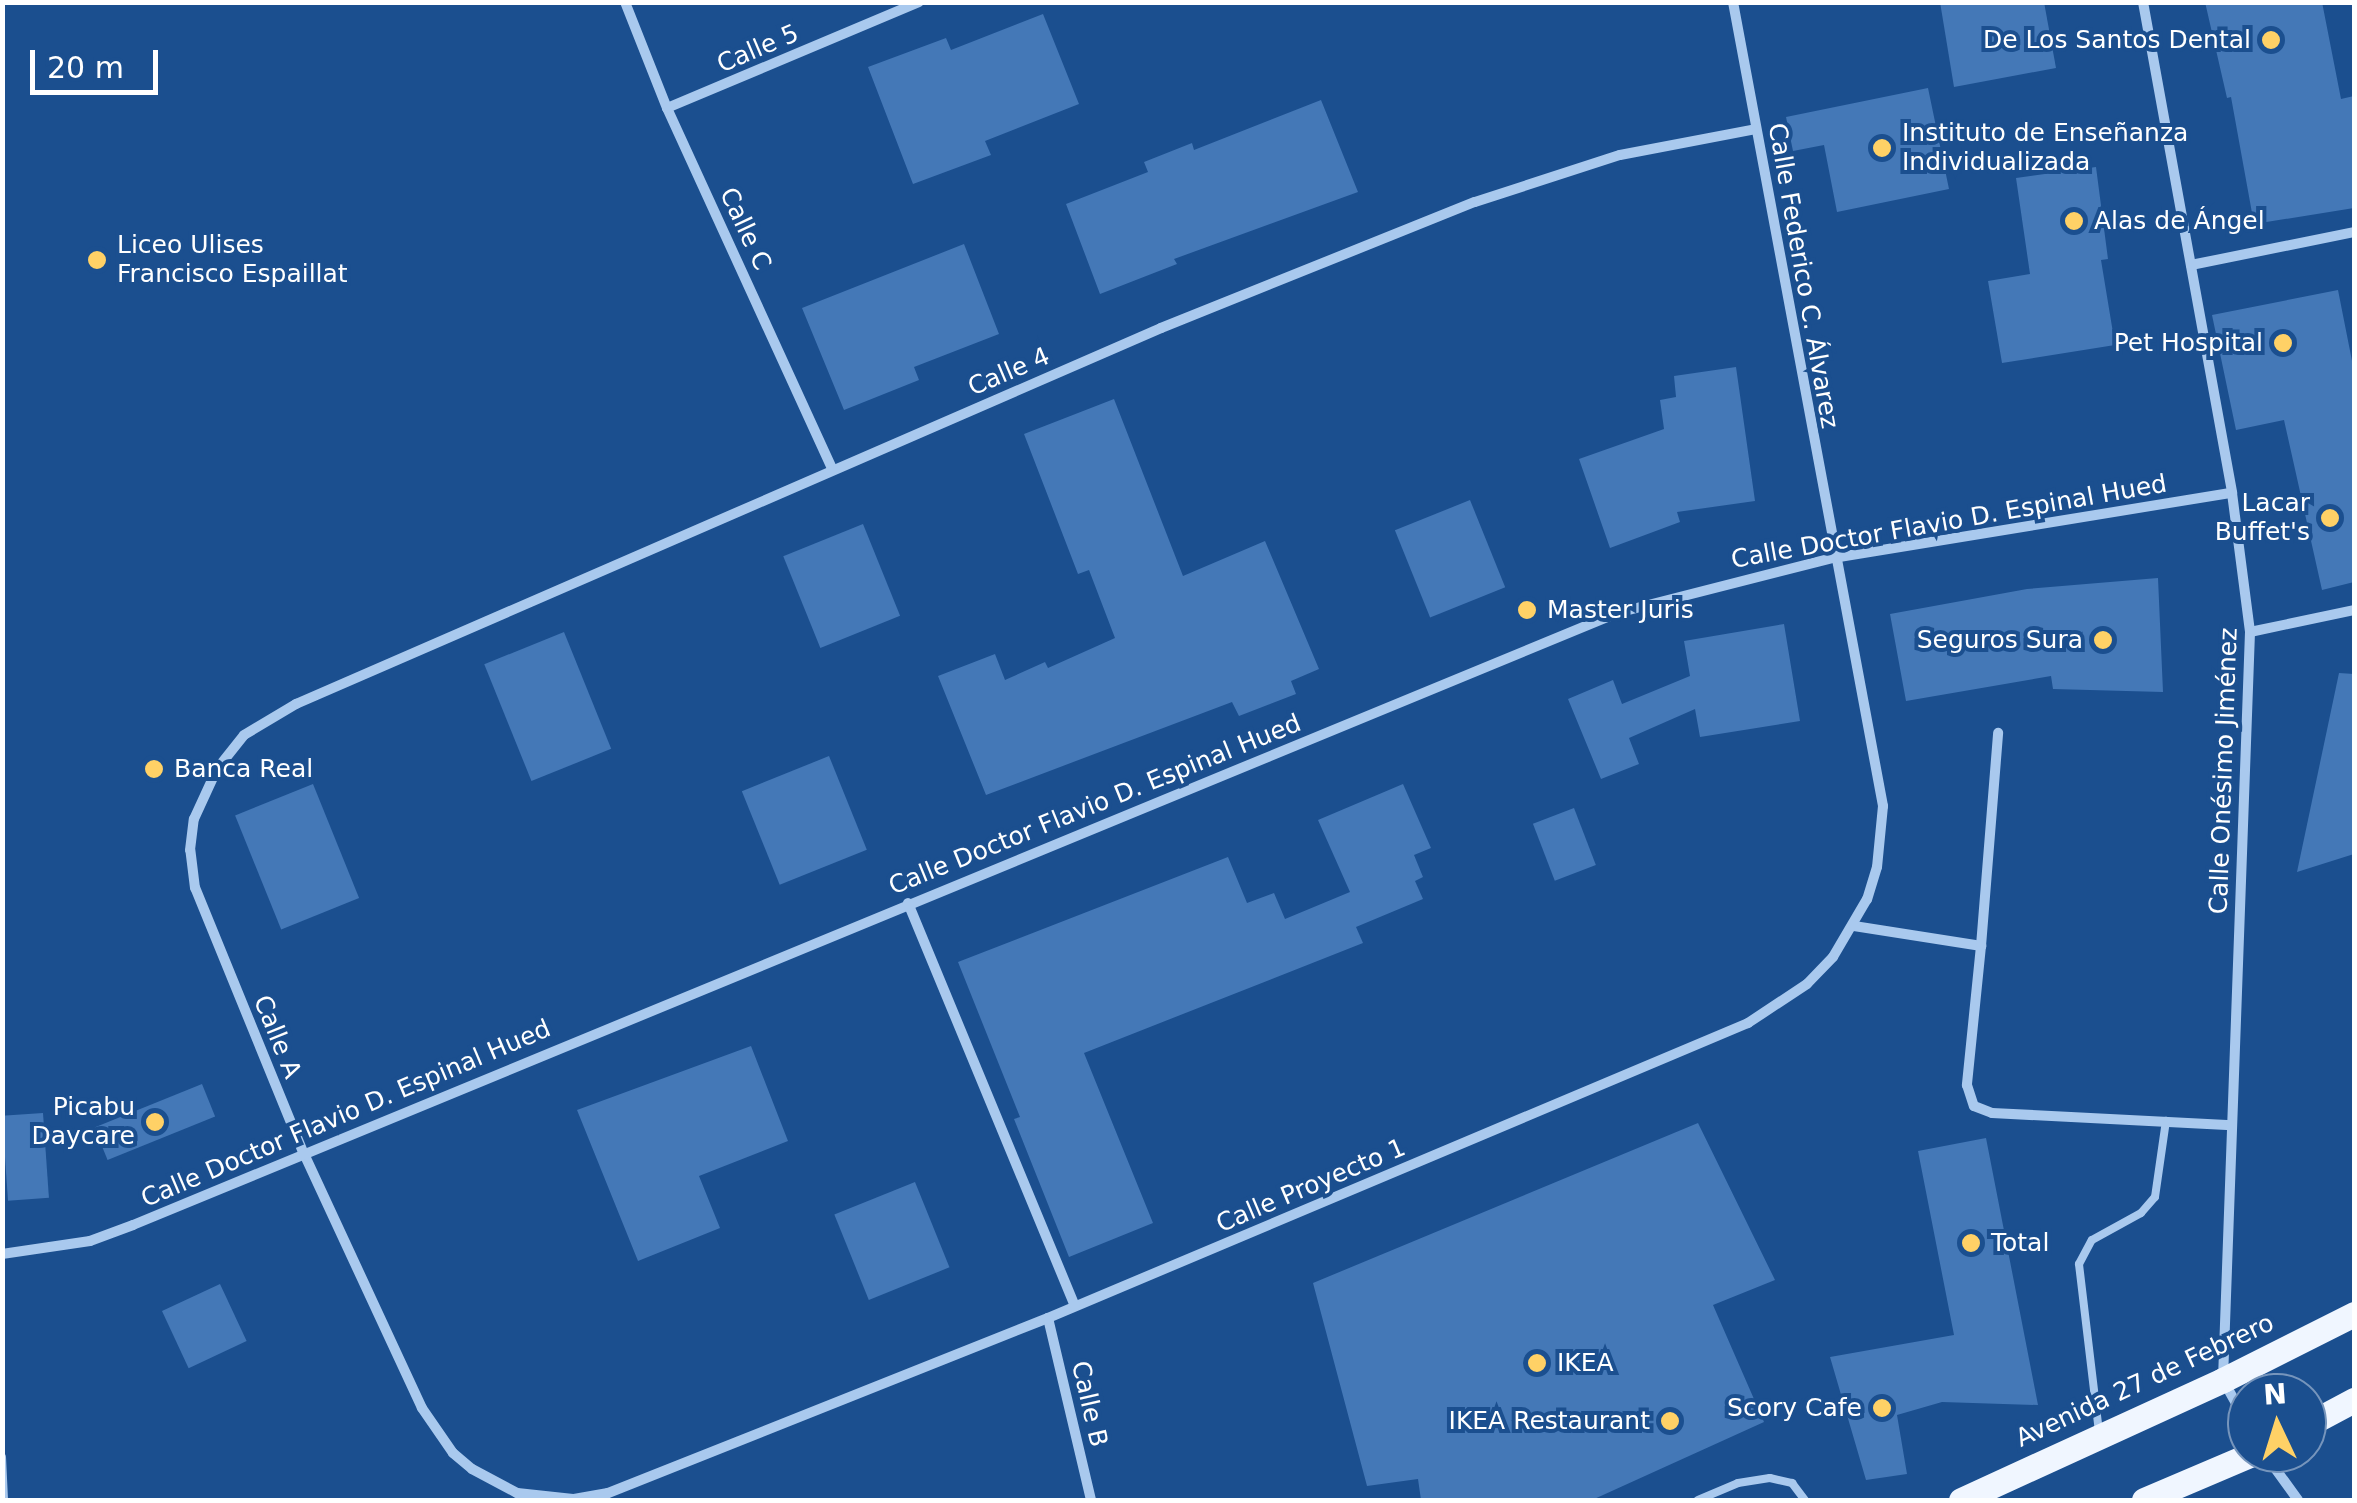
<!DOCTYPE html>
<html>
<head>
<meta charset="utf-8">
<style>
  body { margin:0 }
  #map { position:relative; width:2357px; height:1503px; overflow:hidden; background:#1b4f8f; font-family:"DejaVu Sans",sans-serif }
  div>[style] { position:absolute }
  .building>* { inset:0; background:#4478b7; transform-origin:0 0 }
  .service>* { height:8px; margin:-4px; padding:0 4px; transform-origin:4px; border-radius:4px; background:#a9c9ee }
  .minor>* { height:10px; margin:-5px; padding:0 5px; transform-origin:5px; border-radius:5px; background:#a9c9ee }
  .primary>* { height:25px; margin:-12.5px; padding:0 12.5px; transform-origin:12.5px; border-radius:12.5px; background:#f0f6ff }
  .dots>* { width:28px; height:28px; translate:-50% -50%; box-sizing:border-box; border:5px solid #1b4f8f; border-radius:50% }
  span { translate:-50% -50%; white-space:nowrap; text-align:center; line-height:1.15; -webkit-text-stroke:8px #1b4f8f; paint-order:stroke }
  .poi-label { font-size:25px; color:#fff }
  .right { translate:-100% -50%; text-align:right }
  .left { translate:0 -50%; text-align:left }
  .street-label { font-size:25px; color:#fff }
  .frame { position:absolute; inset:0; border:5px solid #fff; pointer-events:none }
  .north { position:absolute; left:2227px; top:1373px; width:100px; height:100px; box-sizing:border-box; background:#1b4f8f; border:2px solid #7695bc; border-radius:50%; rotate:356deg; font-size:28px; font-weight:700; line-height:40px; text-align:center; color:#fff }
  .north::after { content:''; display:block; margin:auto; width:35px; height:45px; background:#ffd166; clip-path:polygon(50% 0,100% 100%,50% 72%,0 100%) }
  .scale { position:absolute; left:30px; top:50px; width:128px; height:45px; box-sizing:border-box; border:5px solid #fff; border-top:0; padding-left:12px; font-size:30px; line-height:35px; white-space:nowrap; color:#fff; -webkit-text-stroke:8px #1b4f8f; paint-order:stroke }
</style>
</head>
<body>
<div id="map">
  <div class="building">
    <div style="clip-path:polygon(1940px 2px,2044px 2px,2056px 68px,1954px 87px)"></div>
    <div style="clip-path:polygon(2205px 2px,2322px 2px,2341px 99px,2354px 96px,2354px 208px,2254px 224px,2231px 97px,2227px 98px)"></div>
    <div style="clip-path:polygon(1043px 14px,1079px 104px,985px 141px,991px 155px,913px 184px,868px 67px,946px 38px,951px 50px)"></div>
    <div style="clip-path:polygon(1928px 88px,1949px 189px,1837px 212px,1824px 145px,1793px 151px,1786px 117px)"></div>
    <div style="clip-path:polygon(1321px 100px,1358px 192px,1174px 259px,1177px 264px,1100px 294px,1066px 204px,1148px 172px,1144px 162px,1192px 143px,1194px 150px)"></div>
    <div style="clip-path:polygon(2096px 167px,2108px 259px,2101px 260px,2115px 345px,2002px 363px,1988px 281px,2030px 274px,2016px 178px)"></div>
    <div style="clip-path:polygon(964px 244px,999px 334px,914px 367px,919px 380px,844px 410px,802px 308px)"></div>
    <div style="clip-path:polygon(2338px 290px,2354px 371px,2354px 582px,2322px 590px,2284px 420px,2236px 430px,2212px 315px)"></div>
    <div style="clip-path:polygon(1736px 367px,1755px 501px,1677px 512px,1680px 522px,1610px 548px,1579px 459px,1664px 429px,1660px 400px,1676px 397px,1674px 376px)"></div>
    <div style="clip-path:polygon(1114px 399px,1183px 576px,1265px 541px,1319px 669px,1291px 681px,1296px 694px,1239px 716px,1232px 702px,986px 795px,938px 676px,995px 654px,1005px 680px,1045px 662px,1048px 668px,1115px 638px,1089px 570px,1078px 574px,1024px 434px)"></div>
    <div style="left:1470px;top:500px;width:94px;height:81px;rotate:68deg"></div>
    <div style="left:863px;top:524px;width:99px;height:86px;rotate:68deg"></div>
    <div style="clip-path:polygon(2158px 578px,2163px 692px,2053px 689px,2051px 676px,1906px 701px,1890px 614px,2027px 589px)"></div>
    <div style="clip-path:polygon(1784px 624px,1800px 721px,1700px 737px,1695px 709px,1629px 738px,1639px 764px,1601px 779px,1568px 699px,1613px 680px,1622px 704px,1690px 676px,1684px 641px)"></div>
    <div style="left:564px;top:632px;width:126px;height:86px;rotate:68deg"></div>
    <div style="clip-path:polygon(2339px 673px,2354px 674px,2354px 854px,2297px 872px)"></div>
    <div style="left:829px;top:756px;width:101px;height:94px;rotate:68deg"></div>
    <div style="left:313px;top:784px;width:123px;height:84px;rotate:68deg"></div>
    <div style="clip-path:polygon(1403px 784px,1431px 848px,1414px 855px,1423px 877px,1415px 881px,1423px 899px,1356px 927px,1363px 943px,1084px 1053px,1153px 1223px,1069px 1257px,1014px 1119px,1020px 1117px,958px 962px,1228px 857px,1247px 903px,1274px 893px,1285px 919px,1350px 892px,1318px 820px)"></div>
    <div style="left:1574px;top:808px;width:61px;height:44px;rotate:69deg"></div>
    <div style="clip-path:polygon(751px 1046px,788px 1141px,699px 1176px,720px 1228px,638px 1261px,577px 1110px)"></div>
    <div style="left:202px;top:1084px;width:35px;height:116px;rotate:68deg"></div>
    <div style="left:43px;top:1113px;width:85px;height:41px;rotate:86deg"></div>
    <div style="clip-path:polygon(1698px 1123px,1775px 1280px,1713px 1305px,1764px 1422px,1592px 1500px,1421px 1500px,1418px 1479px,1367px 1486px,1313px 1283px)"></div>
    <div style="clip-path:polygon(1986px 1138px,2038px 1405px,1942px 1402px,1897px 1415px,1907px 1474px,1866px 1480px,1830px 1357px,1954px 1335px,1918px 1151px)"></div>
    <div style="left:915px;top:1182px;width:92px;height:87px;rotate:68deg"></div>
    <div style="left:220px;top:1284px;width:63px;height:64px;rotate:65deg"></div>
  </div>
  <div class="service">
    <div style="left:2099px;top:1432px;width:169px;rotate:-96.8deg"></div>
    <div style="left:2079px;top:1264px;width:27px;rotate:-62deg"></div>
    <div style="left:2092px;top:1240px;width:56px;rotate:-28.9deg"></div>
    <div style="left:2141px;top:1213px;width:21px;rotate:-49deg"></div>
    <div style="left:2155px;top:1197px;width:77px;rotate:-81.8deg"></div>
    <div style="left:2px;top:1457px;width:43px;rotate:87.3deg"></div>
    <div style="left:1698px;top:1500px;width:43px;rotate:-23deg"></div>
    <div style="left:1738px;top:1483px;width:32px;rotate:-9deg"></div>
    <div style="left:1770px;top:1478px;width:23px;rotate:13deg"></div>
    <div style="left:1792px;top:1483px;width:21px;rotate:53deg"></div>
  </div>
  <div class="minor">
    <div style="left:625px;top:2px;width:114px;rotate:68.4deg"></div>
    <div style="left:667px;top:108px;width:398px;rotate:65.4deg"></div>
    <div style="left:1733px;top:2px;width:818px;rotate:79.43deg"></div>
    <div style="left:1883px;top:806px;width:61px;rotate:95.6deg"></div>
    <div style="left:1877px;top:867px;width:34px;rotate:107deg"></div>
    <div style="left:1867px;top:899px;width:67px;rotate:120.4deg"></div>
    <div style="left:1833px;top:957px;width:37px;rotate:134deg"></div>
    <div style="left:1807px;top:984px;width:71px;rotate:146.5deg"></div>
    <div style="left:1748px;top:1023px;width:760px;rotate:157.15deg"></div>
    <div style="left:1048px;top:1318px;width:474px;rotate:158.3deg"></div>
    <div style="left:608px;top:1493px;width:36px;rotate:170deg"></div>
    <div style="left:573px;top:1499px;width:56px;rotate:-173.9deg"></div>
    <div style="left:517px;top:1493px;width:51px;rotate:-151.9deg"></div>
    <div style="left:472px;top:1469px;width:25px;rotate:-140deg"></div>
    <div style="left:453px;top:1453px;width:55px;rotate:-124.6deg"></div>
    <div style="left:422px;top:1408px;width:282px;rotate:-114.9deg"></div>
    <div style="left:303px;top:1152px;width:285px;rotate:-112.2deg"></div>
    <div style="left:195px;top:888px;width:38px;rotate:-97deg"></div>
    <div style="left:190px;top:850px;width:31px;rotate:-83deg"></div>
    <div style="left:194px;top:819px;width:55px;rotate:-65.3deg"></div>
    <div style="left:217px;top:769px;width:43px;rotate:-51.5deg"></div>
    <div style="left:244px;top:735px;width:61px;rotate:-30.8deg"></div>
    <div style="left:296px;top:704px;width:943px;rotate:-23.49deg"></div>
    <div style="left:1161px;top:328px;width:338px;rotate:-21.9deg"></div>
    <div style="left:1475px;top:202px;width:152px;rotate:-18deg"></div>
    <div style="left:1620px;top:155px;width:138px;rotate:-10.8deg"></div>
    <div style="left:2143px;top:2px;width:499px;rotate:79.7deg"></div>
    <div style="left:2232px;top:493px;width:140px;rotate:82.6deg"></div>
    <div style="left:2250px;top:632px;width:748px;rotate:92.07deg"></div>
    <div style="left:2223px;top:1380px;width:49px;rotate:60.8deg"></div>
    <div style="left:667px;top:108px;width:273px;rotate:-22.8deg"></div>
    <div style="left:2191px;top:265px;width:166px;rotate:-11.4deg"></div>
    <div style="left:2250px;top:632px;width:106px;rotate:-11.9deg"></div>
    <div style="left:908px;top:903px;width:436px;rotate:67.5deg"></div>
    <div style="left:1854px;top:926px;width:129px;rotate:8.9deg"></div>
    <div style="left:1981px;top:946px;width:140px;rotate:95.8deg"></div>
    <div style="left:1967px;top:1085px;width:22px;rotate:72deg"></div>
    <div style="left:1974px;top:1106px;width:19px;rotate:21deg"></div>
    <div style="left:1992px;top:1113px;width:240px;rotate:2.9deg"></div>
    <div style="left:1981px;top:946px;width:214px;rotate:-85.4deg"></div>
    <div style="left:2px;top:1254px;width:89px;rotate:-8.4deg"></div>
    <div style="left:90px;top:1241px;width:46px;rotate:-20.4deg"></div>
    <div style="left:133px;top:1225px;width:1605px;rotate:-22.41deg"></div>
    <div style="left:1617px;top:613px;width:223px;rotate:-14.3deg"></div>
    <div style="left:1833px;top:558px;width:404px;rotate:-9.3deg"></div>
    <div style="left:1048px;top:1318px;width:187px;rotate:76.7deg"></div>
    <div style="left:2264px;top:1453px;width:58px;rotate:54.1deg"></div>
  </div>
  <div class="primary">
    <div style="left:2307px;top:1425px;width:53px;rotate:-28deg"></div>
    <div style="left:1961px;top:1500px;width:288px;rotate:-24.6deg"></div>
    <div style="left:2223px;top:1380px;width:147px;rotate:-26.7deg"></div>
    <div style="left:2144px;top:1500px;width:120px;rotate:-23.1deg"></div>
  </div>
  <div class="dots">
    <div style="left:2271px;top:40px;background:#ffd166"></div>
    <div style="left:1882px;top:148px;background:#ffd166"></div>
    <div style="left:2074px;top:221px;background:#ffd166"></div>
    <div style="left:97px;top:260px;background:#ffd166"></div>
    <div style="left:2283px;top:343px;background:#ffd166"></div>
    <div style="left:2330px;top:518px;background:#ffd166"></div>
    <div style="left:1527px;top:610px;background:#ffd166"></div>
    <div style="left:2103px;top:640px;background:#ffd166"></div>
    <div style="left:154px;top:769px;background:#ffd166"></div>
    <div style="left:155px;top:1122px;background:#ffd166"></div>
    <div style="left:1971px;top:1243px;background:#ffd166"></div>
    <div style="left:1537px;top:1363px;background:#ffd166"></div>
    <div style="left:1882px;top:1408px;background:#ffd166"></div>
    <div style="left:1670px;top:1421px;background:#ffd166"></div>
  </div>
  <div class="poi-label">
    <span class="right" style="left:2251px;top:40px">De Los Santos Dental</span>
    <span class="left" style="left:1902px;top:148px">Instituto de Enseñanza<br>Individualizada</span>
    <span class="left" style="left:2094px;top:221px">Alas de Ángel</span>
    <span class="left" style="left:117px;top:260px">Liceo Ulises<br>Francisco Espaillat</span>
    <span class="right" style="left:2263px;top:343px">Pet Hospital</span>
    <span class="right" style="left:2310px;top:518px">Lacar<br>Buffet's</span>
    <span class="left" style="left:1547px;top:610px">Master Juris</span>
    <span class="right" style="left:2083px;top:640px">Seguros Sura</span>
    <span class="left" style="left:174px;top:769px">Banca Real</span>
    <span class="right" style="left:135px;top:1122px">Picabu<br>Daycare</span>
    <span class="left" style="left:1991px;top:1243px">Total</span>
    <span class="left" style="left:1557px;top:1363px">IKEA</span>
    <span class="right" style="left:1862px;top:1408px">Scory Cafe</span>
    <span class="right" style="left:1650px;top:1421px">IKEA Restaurant</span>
  </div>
  <div class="street-label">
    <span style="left:758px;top:49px;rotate:-23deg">Calle 5</span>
    <span style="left:745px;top:229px;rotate:65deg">Calle C</span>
    <span style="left:1803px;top:276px;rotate:80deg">Calle Federico C. Álvarez</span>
    <span style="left:1009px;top:372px;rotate:-23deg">Calle 4</span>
    <span style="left:1949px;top:522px;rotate:-10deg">Calle Doctor Flavio D. Espinal Hued</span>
    <span style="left:2224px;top:771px;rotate:-88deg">Calle Onésimo Jiménez</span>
    <span style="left:1095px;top:805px;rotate:-22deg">Calle Doctor Flavio D. Espinal Hued</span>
    <span style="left:277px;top:1037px;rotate:68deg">Calle A</span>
    <span style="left:346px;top:1114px;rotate:-23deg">Calle Doctor Flavio D. Espinal Hued</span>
    <span style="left:1311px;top:1186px;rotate:-23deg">Calle Proyecto 1</span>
    <span style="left:2145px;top:1381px;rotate:-25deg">Avenida 27 de Febrero</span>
    <span style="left:1089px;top:1404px;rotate:77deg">Calle B</span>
  </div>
  <div class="frame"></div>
  <div class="north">N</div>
  <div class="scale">20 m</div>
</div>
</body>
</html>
